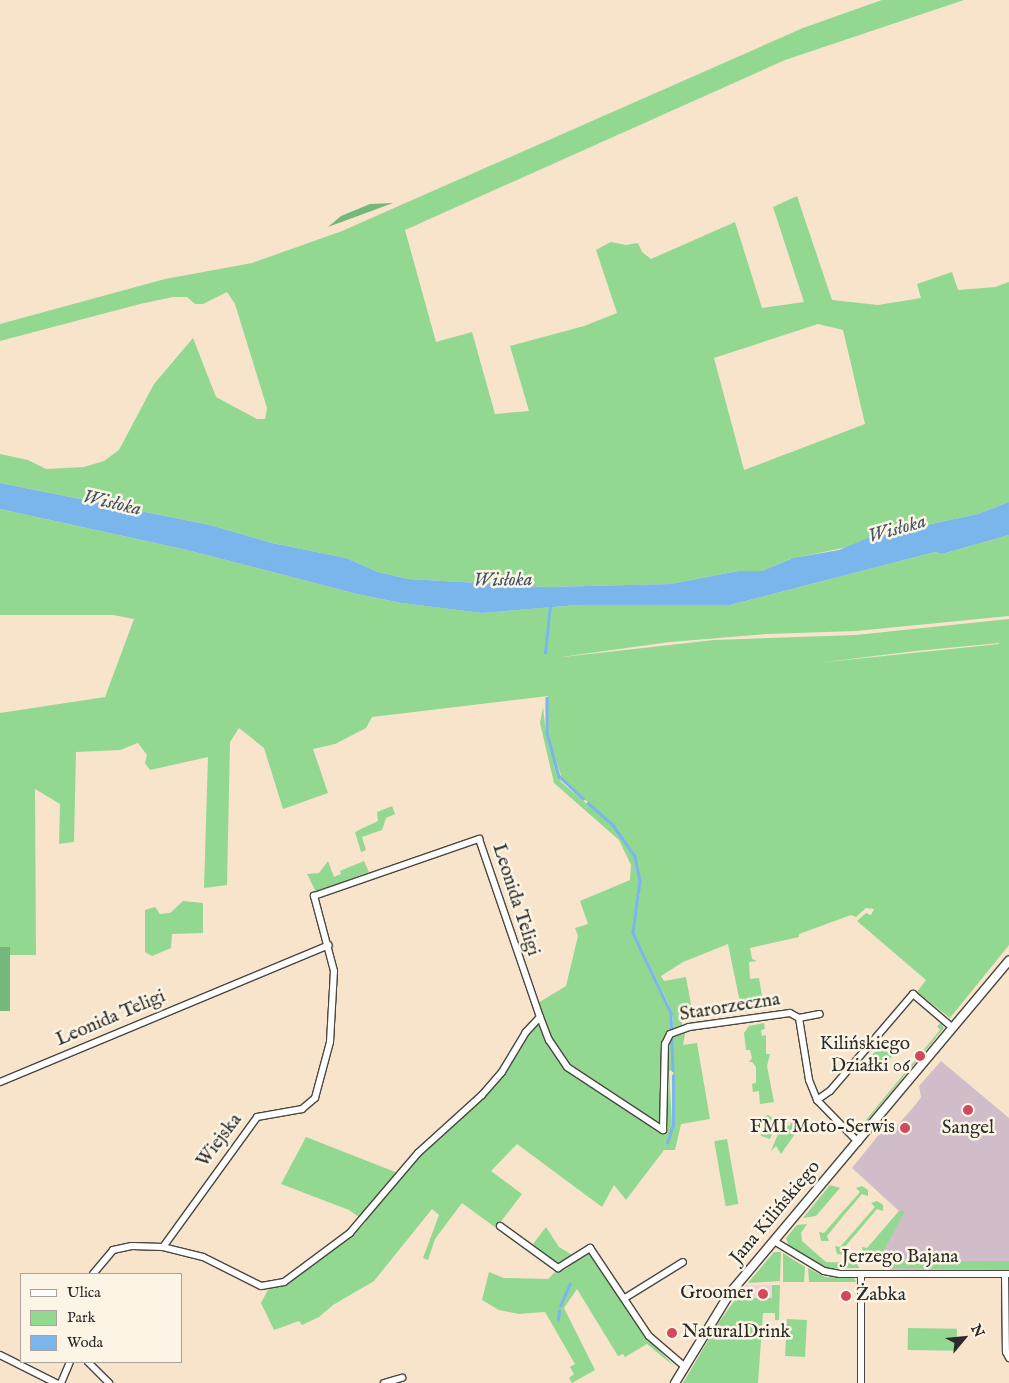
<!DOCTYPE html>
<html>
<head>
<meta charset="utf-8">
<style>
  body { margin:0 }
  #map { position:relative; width:1009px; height:1383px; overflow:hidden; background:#f7e4cb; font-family:"IM FELL English",serif }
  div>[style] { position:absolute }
  .built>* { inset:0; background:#f6cfd8 }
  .industrial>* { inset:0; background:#d1bdca }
  .green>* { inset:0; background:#92d891; transform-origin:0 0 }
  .forest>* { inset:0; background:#75b87b; transform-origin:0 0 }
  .water>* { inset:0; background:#7ab6ec }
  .stream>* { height:2.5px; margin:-1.25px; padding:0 1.25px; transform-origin:1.25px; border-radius:1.25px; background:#7ab6ec }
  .roads { filter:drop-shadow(1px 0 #4a4743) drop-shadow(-1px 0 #4a4743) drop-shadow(0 1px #4a4743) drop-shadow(0 -1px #4a4743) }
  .minor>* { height:6px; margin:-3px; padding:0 3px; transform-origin:3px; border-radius:3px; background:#fff }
  .tertiary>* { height:8px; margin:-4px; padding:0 4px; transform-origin:4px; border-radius:4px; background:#fff }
  .dots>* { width:14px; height:14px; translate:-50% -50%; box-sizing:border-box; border:2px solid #fcf5e5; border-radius:50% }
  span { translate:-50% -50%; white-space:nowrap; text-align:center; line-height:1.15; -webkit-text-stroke:5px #fcf5e5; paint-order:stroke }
  .street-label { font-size:19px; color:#2b2b2b }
  .poi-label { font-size:19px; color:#2b2b2b }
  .right { translate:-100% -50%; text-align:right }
  .left { translate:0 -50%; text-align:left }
  .water-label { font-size:20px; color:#435565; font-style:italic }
  .legend { position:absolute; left:20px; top:1273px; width:162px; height:90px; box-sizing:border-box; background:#fcf5e5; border:1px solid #a8a49b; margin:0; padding:6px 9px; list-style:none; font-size:15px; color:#2b2b2b }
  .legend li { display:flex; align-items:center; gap:10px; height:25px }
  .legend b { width:25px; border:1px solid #a8a49b }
  .north { position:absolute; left:939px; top:1313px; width:50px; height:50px; -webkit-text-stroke:4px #fcf5e5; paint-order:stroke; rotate:62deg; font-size:14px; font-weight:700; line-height:20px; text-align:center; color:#2b2b2b }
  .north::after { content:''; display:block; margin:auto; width:18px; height:22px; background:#2b2b2b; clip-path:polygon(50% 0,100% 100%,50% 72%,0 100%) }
</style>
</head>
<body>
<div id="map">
  <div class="built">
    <div style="clip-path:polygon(746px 1285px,772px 1285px,772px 1298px,750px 1298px,750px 1290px,742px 1290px)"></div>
  </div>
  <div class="industrial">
    <div style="clip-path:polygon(941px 1061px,1009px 1118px,1009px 1270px,891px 1270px,875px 1261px,884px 1251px,904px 1211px,899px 1211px,852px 1168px,881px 1132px,890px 1134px,916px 1104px,921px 1097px,919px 1086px)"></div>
  </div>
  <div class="green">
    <div style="clip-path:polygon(evenodd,882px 0,964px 0,785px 60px,405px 230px,436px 342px,472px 332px,495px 414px,529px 411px,510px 346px,584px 326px,617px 313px,596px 250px,611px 242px,626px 245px,638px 243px,642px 252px,651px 259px,735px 222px,762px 308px,804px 302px,773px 207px,797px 196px,832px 300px,878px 305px,921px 298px,917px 284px,952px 272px,958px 290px,995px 287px,1009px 282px,1009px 502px,978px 514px,931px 524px,914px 532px,873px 536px,857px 545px,790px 559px,762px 571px,738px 571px,671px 584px,548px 587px,408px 579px,378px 572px,346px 558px,272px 543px,210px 525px,0 483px,0 454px,28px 460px,46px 469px,84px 467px,104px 461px,119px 450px,154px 384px,193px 338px,216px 397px,257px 419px,265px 419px,267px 408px,235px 304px,227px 292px,203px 304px,195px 304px,187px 297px,173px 297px,140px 304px,0 341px,0 324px,165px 279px,252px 263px,342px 231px,803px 28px,882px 0,818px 324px,843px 330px,865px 424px,744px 470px,714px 358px,818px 324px)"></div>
    <div style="clip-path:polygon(evenodd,0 509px,187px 550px,357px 594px,401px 603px,482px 613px,578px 605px,730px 605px,935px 552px,942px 554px,1009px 535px,1009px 616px,856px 631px,767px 634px,670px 642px,554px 658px,714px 640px,856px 635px,1009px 619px,1009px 945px,950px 1018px,917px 992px,926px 980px,857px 921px,866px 913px,871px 915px,874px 909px,866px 908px,856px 917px,851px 915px,799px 934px,799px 937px,750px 948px,752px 959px,757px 961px,749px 962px,750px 979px,759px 978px,764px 1008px,742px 1012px,728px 944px,683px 962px,661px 976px,664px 981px,686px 977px,692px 1010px,679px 1013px,685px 1034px,683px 1045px,697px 1043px,710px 1119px,681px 1124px,675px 1150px,664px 1150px,626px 1200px,614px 1185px,602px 1207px,517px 1144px,491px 1171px,522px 1194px,496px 1228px,462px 1203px,435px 1239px,428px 1260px,423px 1258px,439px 1215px,432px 1209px,374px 1281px,333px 1305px,319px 1317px,302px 1325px,299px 1321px,274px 1330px,261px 1303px,270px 1286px,314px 1260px,346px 1232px,352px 1236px,366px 1222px,349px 1210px,281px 1184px,306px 1137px,403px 1175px,515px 1056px,538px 1015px,538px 1003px,566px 986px,578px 936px,575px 928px,588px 924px,580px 901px,630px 880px,631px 865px,619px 840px,554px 783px,540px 723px,543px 707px,546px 733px,561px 782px,611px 824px,634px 854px,639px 883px,632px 934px,668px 1006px,672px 1024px,672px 1070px,669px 1071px,672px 1124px,668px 1143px,673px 1124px,673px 1018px,669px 1005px,634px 933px,640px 891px,636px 857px,613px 824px,563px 781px,547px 733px,548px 696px,372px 717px,366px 728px,335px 744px,313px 749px,328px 793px,283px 809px,264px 748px,239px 728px,230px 742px,227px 885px,204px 888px,208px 757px,150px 770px,145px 763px,147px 755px,138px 743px,120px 750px,76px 752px,74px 842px,59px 844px,60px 804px,35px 789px,36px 955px,10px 955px,10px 948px,0 947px,0 713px,105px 697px,134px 619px,113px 615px,0 615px,0 509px,999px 643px,999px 644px,817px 663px,916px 651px,999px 643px)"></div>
    <div style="clip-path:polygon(392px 806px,395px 814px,386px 818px,382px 830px,362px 837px,366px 850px,361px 852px,355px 832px,378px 821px,377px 812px)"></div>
    <div style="clip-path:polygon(328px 861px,334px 877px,341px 874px,340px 871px,364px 861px,369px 872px,316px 892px,307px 874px,319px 873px)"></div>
    <div style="clip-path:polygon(183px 901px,203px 903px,203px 933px,172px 934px,171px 948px,152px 956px,145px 952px,145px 910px,155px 907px,160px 914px,170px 913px)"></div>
    <div style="clip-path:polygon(764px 1023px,765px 1029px,761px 1030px,762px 1036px,766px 1035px,766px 1054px,770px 1054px,767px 1066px,774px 1102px,760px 1104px,759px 1091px,753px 1092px,752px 1084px,756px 1083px,756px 1067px,752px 1062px,749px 1062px,752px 1058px,750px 1050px,746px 1050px,744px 1033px,749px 1026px)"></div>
    <div style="clip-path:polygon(941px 1023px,944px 1028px,856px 1134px,854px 1133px,853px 1124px,855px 1122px,861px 1126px,940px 1030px,937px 1026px)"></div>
    <div style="left:883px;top:1042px;width:16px;height:26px;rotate:40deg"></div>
    <div style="clip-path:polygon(768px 1115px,777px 1121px,770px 1139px,761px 1136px,758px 1119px)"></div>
    <div style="clip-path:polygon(794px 1119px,797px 1131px,781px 1154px,776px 1146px,771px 1151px,782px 1124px,789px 1126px)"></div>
    <div style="left:727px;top:1139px;width:66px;height:13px;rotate:80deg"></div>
    <div style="clip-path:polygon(830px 1185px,840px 1188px,816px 1216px,803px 1218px)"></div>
    <div style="clip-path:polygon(862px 1186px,868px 1190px,868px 1196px,862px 1194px,844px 1215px,827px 1236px,829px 1241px,821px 1241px,819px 1232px,824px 1233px,860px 1192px,856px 1188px)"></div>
    <div style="clip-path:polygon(877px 1201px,883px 1205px,883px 1211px,877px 1209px,843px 1249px,845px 1255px,837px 1254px,835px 1246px,840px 1247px,875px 1207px,871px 1203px)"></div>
    <div style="clip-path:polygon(899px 1211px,905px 1211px,884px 1251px,872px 1262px,863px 1255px,862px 1247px,867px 1248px)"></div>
    <div style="clip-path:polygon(807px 1224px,801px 1233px,802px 1241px,826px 1262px,857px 1263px,859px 1268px,829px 1269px,789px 1247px,786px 1238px,797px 1225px)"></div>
    <div style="clip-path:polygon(546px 1227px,559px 1247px,574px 1256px,563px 1264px,554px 1263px,533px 1244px)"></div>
    <div style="clip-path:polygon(774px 1252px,781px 1252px,780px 1281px,748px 1283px)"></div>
    <div style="clip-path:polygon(590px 1253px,649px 1340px,675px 1367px,647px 1344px,625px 1357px,623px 1354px,618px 1356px,577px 1289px,564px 1308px,595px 1370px,572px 1383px,569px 1378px,574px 1374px,570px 1367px,575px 1364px,545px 1312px,519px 1314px,499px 1310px,482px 1300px,489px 1272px,504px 1278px,548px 1279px,556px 1271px,566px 1269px,580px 1256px)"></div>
    <div style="clip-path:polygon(783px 1253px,805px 1267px,804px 1282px,783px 1282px)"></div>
    <div style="clip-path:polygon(901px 1261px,1009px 1261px,1009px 1270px,887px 1268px,890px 1262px)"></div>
    <div style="clip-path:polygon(808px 1268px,825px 1277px,854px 1278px,856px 1282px,809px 1282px)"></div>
    <div style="clip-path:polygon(772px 1285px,780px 1285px,779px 1320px,775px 1320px,775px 1313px,763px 1313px,758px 1383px,683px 1383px,719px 1322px,742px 1290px,750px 1290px,750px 1298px,772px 1298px)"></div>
    <div style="left:787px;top:1319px;width:20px;height:37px;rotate:3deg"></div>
    <div style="left:908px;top:1328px;width:49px;height:22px;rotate:1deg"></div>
  </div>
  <div class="forest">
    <div style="clip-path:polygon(393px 203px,328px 227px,341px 216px,370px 204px)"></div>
    <div style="left:0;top:947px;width:10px;height:64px"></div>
  </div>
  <div class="water">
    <div style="clip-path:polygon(0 483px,210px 525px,272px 543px,346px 558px,378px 572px,408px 579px,547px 587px,671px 584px,738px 571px,762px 571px,793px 558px,839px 550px,873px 536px,914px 532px,931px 524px,978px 514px,1009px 502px,1009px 535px,942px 554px,935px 552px,730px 605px,578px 605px,482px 613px,401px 603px,357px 594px,187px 550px,0 509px)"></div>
  </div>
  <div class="stream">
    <div style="left:545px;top:653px;width:48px;rotate:-84.1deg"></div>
    <div style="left:547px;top:698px;width:35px;rotate:90deg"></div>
    <div style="left:547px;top:733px;width:45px;rotate:74.4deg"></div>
    <div style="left:559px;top:776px;width:33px;rotate:43deg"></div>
    <div style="left:588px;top:803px;width:33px;rotate:41deg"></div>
    <div style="left:613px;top:825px;width:38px;rotate:55deg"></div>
    <div style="left:635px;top:856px;width:25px;rotate:79deg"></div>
    <div style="left:640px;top:881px;width:52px;rotate:97.7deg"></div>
    <div style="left:633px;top:933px;width:89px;rotate:64.6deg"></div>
    <div style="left:671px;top:1013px;width:57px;rotate:88deg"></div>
    <div style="left:667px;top:1143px;width:20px;rotate:-72deg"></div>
    <div style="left:673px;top:1124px;width:48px;rotate:-90deg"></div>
    <div style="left:560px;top:1306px;width:24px;rotate:-66deg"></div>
    <div style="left:558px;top:1320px;width:9px;rotate:-84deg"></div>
  </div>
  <div class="roads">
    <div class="minor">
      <div style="left:540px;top:1017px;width:25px;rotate:69deg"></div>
      <div style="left:549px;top:1040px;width:32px;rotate:56deg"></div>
      <div style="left:567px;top:1067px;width:115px;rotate:33.3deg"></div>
      <div style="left:663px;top:1130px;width:86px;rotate:-88.7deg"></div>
      <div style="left:665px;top:1044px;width:11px;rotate:-63deg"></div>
      <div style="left:670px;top:1034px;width:20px;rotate:-20deg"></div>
      <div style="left:689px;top:1027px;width:102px;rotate:-7.9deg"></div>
      <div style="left:790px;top:1013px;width:10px;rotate:29deg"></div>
      <div style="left:799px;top:1018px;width:63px;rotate:80.8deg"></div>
      <div style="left:809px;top:1080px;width:22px;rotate:68deg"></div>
      <div style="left:817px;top:1100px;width:59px;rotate:45.7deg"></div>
      <div style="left:799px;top:1018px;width:21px;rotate:-11deg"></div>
      <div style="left:0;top:1082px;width:356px;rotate:-22.6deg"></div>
      <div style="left:817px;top:1100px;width:16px;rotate:-35deg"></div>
      <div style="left:830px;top:1091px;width:128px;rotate:-49.4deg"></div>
      <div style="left:913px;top:994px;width:52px;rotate:40.4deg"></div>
      <div style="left:500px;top:1226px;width:72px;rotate:35.9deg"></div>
      <div style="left:558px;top:1268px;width:38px;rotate:-32deg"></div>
      <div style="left:590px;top:1248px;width:106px;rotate:56.2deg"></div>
      <div style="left:649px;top:1336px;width:48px;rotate:40.7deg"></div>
      <div style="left:774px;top:1241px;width:58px;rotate:31deg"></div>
      <div style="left:824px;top:1271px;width:16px;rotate:11deg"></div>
      <div style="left:840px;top:1274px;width:169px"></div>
      <div style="left:93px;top:1274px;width:31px;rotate:-50deg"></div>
      <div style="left:113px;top:1250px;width:19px;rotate:-12deg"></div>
      <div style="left:132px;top:1246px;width:31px;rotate:2deg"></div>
      <div style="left:163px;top:1247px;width:160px;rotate:-54.1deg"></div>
      <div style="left:257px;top:1117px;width:46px;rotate:-10.1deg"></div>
      <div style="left:302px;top:1109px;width:17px;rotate:-40deg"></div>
      <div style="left:315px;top:1098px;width:58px;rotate:-75deg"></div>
      <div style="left:330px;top:1042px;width:71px;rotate:-86.8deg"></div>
      <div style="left:334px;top:971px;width:78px;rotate:-104.9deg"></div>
      <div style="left:314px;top:896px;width:175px;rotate:-19.1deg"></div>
      <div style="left:479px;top:839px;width:188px;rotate:71.1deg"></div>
      <div style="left:540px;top:1017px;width:21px;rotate:133deg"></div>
      <div style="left:526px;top:1032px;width:47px;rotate:121deg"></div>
      <div style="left:502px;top:1072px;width:30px;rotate:131deg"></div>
      <div style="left:482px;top:1095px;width:86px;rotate:137.8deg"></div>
      <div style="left:418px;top:1153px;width:105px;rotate:130.4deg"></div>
      <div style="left:350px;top:1233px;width:82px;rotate:143.4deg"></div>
      <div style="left:284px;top:1282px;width:23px;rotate:170deg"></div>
      <div style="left:261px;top:1286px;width:65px;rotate:-153.4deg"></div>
      <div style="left:203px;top:1257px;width:41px;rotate:-166deg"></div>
      <div style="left:861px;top:1274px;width:109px;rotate:90deg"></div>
      <div style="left:1005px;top:1274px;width:78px;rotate:89.3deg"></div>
      <div style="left:1006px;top:1352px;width:7px;rotate:63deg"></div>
      <div style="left:625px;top:1298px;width:68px;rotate:-31.8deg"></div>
      <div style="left:0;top:1355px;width:63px;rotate:26.6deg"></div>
      <div style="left:88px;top:1362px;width:30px;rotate:45deg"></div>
      <div style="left:61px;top:1383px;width:23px;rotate:-67deg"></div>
      <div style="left:384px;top:1383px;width:19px;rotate:-16deg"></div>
    </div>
    <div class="tertiary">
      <div style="left:675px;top:1383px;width:105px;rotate:-58.6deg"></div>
      <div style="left:730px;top:1293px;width:434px;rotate:-50deg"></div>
    </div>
  </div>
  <div class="dots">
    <div style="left:920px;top:1056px;background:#d1495b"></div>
    <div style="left:968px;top:1110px;background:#d1495b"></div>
    <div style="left:905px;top:1128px;background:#d1495b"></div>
    <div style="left:763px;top:1294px;background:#d1495b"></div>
    <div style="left:846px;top:1296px;background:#d1495b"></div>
    <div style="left:672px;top:1333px;background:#d1495b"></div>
  </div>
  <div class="street-label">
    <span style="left:515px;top:900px;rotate:72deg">Leonida Teligi</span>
    <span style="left:730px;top:1008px;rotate:-9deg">Starorzeczna</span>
    <span style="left:111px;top:1019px;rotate:-23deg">Leonida Teligi</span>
    <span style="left:220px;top:1141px;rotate:-53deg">Wiejska</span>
    <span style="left:776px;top:1213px;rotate:-50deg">Jana Kilińskiego</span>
    <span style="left:900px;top:1258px">Jerzego Bajana</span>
  </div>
  <div class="poi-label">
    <span class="right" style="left:910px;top:1056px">Kilińskiego<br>Działki 06</span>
    <span class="right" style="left:895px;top:1128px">FMI Moto-Serwis</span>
    <span style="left:968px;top:1129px">Sangel</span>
    <span class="right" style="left:753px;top:1294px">Groomer</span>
    <span class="left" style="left:856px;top:1296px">Żabka</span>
    <span class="left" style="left:682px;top:1333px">NaturalDrink</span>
  </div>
  <div class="water-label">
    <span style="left:112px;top:503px;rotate:13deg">Wisłoka</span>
    <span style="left:897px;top:529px;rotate:-16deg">Wisłoka</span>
    <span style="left:503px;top:580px;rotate:-1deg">Wisłoka</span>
  </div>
  <ul class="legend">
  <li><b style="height:6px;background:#fff"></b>Ulica</li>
  <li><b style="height:14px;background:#92d891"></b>Park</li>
  <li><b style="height:14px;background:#7ab6ec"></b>Woda</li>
  </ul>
  <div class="north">N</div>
</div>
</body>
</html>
